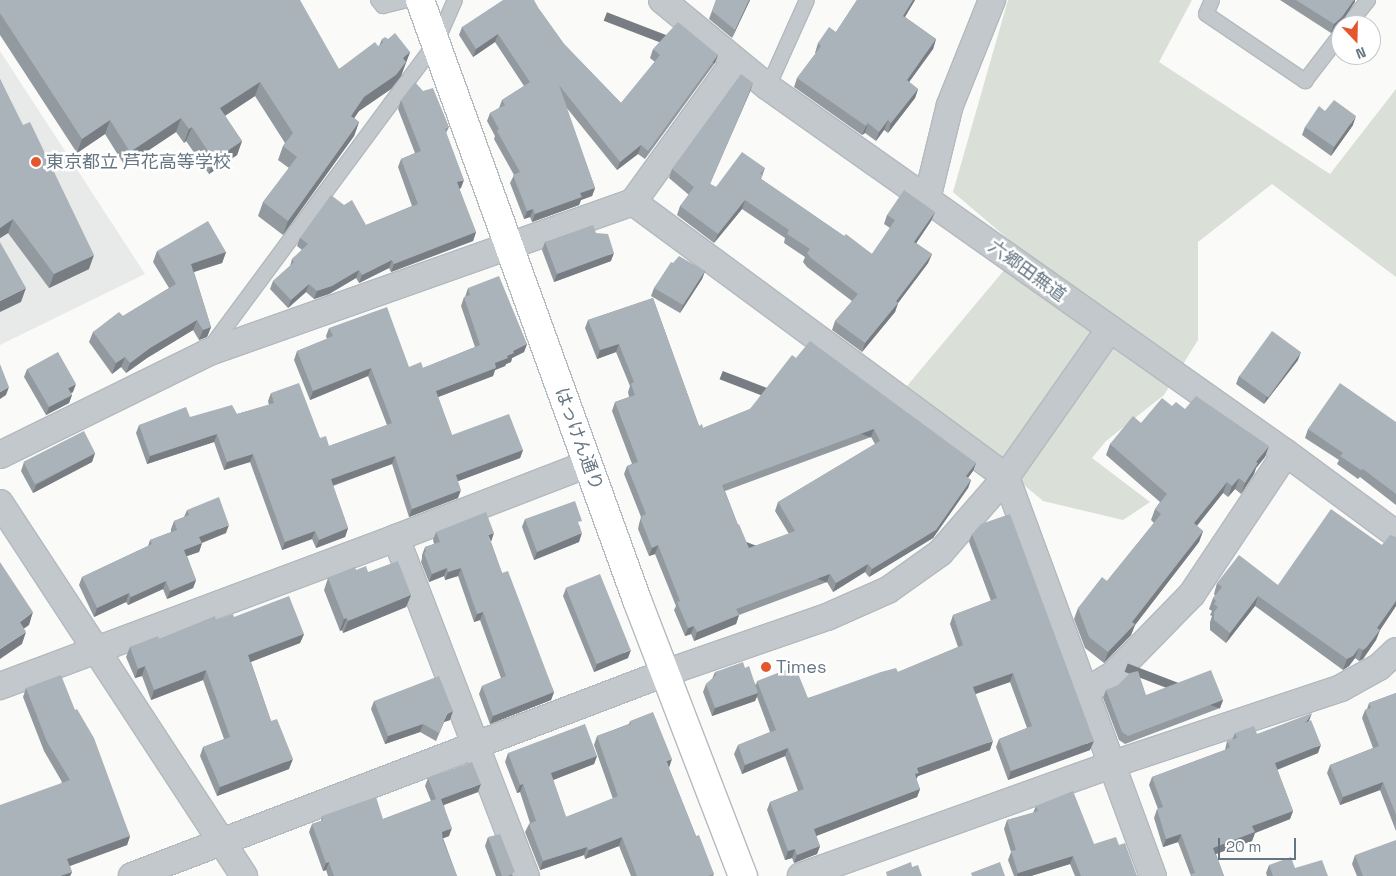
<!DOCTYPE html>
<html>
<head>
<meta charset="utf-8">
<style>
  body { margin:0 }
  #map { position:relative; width:1396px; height:876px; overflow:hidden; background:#fafaf8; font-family:"Space Grotesk","Noto Sans JP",sans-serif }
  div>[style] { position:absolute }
  .built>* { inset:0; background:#e8e9e9 }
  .green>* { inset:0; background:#dadfd7 }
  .roads { filter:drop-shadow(1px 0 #b3babf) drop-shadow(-1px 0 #b3babf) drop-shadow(0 1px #b3babf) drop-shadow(0 -1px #b3babf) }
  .lane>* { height:14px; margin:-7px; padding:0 7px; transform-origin:7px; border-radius:7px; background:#c3c8cc }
  .street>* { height:26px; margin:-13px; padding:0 13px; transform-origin:13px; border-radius:13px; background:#c3c8cc }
  .secondary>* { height:28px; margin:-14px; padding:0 14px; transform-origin:14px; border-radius:14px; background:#fff }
  .wall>* { inset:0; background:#929a9f }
  .shaded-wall>* { inset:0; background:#777d82; transform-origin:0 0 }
  .building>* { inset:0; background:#aab3b9; transform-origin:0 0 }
  .dots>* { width:14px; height:14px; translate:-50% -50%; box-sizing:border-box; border:2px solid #fff; border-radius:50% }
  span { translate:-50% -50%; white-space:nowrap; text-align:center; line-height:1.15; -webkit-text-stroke:5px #fff; paint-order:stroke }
  .poi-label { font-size:18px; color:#657683 }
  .left { translate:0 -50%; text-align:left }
  .street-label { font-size:18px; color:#657683 }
  .north { position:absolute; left:1331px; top:15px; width:50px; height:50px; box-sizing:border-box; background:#fff; border:1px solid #c1c8cd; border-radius:50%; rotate:159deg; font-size:14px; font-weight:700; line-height:20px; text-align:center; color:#657683 }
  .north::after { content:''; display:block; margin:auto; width:18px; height:22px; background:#e4572e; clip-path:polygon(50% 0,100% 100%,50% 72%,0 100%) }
  .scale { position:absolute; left:1218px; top:838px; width:78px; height:22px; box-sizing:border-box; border:2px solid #657683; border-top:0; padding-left:6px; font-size:15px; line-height:18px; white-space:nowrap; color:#657683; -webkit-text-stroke:4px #fff; paint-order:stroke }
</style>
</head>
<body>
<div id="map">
  <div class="built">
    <div style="clip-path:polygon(0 51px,145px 274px,0 345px)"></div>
  </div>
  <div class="green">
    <div style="clip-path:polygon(1008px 0,1192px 0,1159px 62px,1330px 174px,1396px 89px,1396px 277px,1272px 184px,1198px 242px,1198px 340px,1164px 395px,1106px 441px,1092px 458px,1150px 502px,1123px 520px,1043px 501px,907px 386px,1021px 250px,953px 192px)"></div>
  </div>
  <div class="roads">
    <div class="lane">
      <div style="left:378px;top:0;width:8px;rotate:50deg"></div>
      <div style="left:383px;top:6px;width:25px;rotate:-14deg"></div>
      <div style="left:1212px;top:0;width:15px;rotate:113deg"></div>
      <div style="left:1206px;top:14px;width:120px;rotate:34.1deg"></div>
      <div style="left:1305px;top:81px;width:59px;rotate:-52.5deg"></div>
      <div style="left:1348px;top:25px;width:32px;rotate:-51deg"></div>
      <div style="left:768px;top:87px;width:95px;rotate:-65.9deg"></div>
      <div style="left:210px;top:348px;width:380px;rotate:-53.5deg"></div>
      <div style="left:436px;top:43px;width:47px;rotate:-66.2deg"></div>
    </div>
    <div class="street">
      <div style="left:662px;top:0;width:137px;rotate:39.4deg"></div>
      <div style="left:768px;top:87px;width:634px;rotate:35.24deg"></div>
      <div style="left:1286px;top:453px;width:137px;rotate:36.4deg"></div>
      <div style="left:927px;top:199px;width:97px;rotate:-76.3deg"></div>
      <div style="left:950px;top:105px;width:113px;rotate:-68.2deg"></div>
      <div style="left:633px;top:202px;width:463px;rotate:36.4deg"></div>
      <div style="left:1006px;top:477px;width:425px;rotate:69.8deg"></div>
      <div style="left:0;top:455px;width:231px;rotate:-26.2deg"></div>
      <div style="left:207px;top:353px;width:452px;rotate:-19.5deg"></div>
      <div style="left:633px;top:202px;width:174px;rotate:-54.1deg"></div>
      <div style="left:0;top:503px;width:446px;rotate:56.8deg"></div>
      <div style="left:396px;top:538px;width:362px;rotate:69deg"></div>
      <div style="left:0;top:686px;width:423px;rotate:-20.5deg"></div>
      <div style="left:396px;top:538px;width:206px;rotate:-21.1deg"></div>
      <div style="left:1086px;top:691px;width:31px;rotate:-31deg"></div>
      <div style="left:1113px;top:675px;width:113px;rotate:-45.7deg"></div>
      <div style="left:1192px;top:594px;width:169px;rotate:-56.3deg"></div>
      <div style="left:132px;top:876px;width:570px;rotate:-20.85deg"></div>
      <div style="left:665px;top:673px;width:171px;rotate:-19.1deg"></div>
      <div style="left:827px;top:617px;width:67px;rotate:-23.9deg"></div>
      <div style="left:888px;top:590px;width:64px;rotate:-35.4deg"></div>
      <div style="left:940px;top:553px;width:101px;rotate:-49deg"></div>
      <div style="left:1006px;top:477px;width:179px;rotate:-55deg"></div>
      <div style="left:801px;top:876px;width:331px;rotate:-19.7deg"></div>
      <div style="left:1113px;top:764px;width:240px;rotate:-18.4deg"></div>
      <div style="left:1341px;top:688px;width:43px;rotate:-28.9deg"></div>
      <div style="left:1379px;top:667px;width:23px;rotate:-43deg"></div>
    </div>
    <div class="secondary">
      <div style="left:420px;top:0;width:638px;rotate:70.12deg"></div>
      <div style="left:637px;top:600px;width:296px;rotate:69deg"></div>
    </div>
  </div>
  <div class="wall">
    <div style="clip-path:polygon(0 0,339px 69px,378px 46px,379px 46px,382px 39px,388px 39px,410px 52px,401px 76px,391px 89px,359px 111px,354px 118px,359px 122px,354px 136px,283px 235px,258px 216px,263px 202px,289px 168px,278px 160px,283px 146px,285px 143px,255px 96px,225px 116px,242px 141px,237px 155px,209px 174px,186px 141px,184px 143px,176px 132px,125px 166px,105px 134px,77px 153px,0 35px)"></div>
    <div style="clip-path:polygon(716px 0,750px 0,732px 38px,709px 19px)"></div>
    <div style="clip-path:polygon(857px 0,915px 0,905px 17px,936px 39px,933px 49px,909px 82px,918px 89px,915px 98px,888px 133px,884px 130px,876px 141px,865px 133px,862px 135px,794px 87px,797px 78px,816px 53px,815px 53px,818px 43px,836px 32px)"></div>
    <div style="clip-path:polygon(1280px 0,1355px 0,1339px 26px,1331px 33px)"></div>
    <div style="clip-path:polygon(539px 9px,564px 44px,621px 103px,655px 62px,650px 58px,653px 49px,715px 63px,645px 159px,638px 154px,617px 170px,566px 107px,595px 188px,592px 196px,581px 200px,579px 205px,532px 222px,530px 217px,524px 219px,510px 183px,514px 175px,494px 139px,495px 136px,487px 121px,490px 113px,499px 108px,502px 100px,524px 86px,495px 42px,473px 57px,459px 35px,462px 27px)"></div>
    <div style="clip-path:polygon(0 79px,89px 269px,49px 288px,8px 233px,0 238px)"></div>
    <div style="clip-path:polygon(753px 83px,710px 184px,716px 187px,765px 168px,761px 179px,844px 236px,872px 254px,890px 228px,884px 224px,887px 215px,935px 212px,931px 221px,916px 243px,932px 254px,928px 263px,898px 303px,895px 312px,862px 352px,832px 330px,835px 321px,852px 301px,807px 267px,803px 262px,805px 257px,784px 243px,785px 238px,742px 209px,714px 243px,677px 215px,680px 206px,689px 195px,669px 178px,672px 169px)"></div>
    <div style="clip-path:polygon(401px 100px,449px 127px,446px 133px,461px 188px,459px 189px,476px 232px,473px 241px,391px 272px,389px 268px,359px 283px,356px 278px,329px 294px,314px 299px,306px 292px,288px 308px,270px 289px,273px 281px,290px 266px,292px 259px,302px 250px,297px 246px,300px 238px,366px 225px,412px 206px,398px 167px,401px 159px,415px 153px,398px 109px)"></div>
    <div style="clip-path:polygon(1325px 111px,1353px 125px,1331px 156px,1302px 135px,1305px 127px)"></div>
    <div style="clip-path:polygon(596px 233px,611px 261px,554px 282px,542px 250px,545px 242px)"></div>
    <div style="clip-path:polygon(157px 251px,226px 252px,222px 263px,194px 272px,211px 327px,207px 337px,199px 340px,193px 330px,147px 358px,126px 373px,121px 367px,112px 374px,89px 342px,93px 332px,123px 316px,169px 288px,153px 262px)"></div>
    <div style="clip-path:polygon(673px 263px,705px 271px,702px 279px,680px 313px,651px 296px,654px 288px)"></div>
    <div style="clip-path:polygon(468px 288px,527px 344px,524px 352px,512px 358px,511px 362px,506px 364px,505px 366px,495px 370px,493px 376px,438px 397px,452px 435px,523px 450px,520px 458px,458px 481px,458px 498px,409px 517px,392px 464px,333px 486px,348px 528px,345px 537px,316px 548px,312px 539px,282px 550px,250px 462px,224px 470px,214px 442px,147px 464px,136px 433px,139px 425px,190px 417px,237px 414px,269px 405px,268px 401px,271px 393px,329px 446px,387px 425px,368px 376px,310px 400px,294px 360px,297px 351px,327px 339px,326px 336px,329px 328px,409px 367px,423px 368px,475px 347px,461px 306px,464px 297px,465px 297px)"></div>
    <div style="clip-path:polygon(evenodd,653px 298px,699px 426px,703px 428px,750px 409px,796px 358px,976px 463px,973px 471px,968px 478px,971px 480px,968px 488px,933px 538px,869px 577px,865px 572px,833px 592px,827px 582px,739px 615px,736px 624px,694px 641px,691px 634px,685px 636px,674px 610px,676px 606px,655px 554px,649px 556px,638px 529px,639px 524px,641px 517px,624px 474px,627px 466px,632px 464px,612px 411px,615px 402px,629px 397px,628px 392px,630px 386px,616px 352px,597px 359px,585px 328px,588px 320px,653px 298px,871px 437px,875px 444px,778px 502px,775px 511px,789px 534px,749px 548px,738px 525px,725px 491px,871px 437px)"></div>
    <div style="clip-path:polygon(1298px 360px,1264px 404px,1236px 384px,1239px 376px)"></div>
    <div style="clip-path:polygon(27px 369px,73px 392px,71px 393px,72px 395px,69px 403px,46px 415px,24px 377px)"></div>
    <div style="clip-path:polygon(1185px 409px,1265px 457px,1256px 468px,1254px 474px,1241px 494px,1235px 489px,1228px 497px,1223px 493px,1197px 526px,1203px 531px,1199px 542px,1135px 625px,1131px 635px,1104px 663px,1085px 648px,1074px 619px,1078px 608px,1107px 581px,1154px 523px,1151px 520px,1155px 509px,1160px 502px,1106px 455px,1110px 444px,1141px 423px)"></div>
    <div style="clip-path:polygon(1396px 422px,1396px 505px,1360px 477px,1358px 479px,1337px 464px,1339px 460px,1305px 438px,1308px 429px)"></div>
    <div style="clip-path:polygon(95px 453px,92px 462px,33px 493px,21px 471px,24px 462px)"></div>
    <div style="clip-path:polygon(187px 510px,226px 533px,202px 543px,199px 552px,187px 556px,196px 580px,193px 588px,167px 599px,163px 589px,128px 605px,126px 602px,94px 617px,79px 585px,82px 577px,148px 546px,150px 540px,171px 532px,171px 529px,174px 521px,184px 517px)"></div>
    <div style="clip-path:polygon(525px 519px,580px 526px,579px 542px,534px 560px,522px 527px)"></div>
    <div style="clip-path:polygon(436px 532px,491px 542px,502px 573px,554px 692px,551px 700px,490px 724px,479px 694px,482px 686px,501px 678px,480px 620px,474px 622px,458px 576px,445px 580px,444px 576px,429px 582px,421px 562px,422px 558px,422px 555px,425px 547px,434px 544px,433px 540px)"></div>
    <div style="clip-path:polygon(972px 534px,1090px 750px,1008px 780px,996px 747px,999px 739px,1027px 728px,1010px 682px,975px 694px,990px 750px,918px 776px,916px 779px,920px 789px,917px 797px,816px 836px,820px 846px,817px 854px,794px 863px,792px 858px,785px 860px,767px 810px,770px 802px,798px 791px,785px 756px,742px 774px,734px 754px,738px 745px,770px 732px,757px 697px,755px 701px,712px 716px,703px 692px,706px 684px,712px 679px,715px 672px,745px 668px,756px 685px,757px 681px,808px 698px,898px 672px,958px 647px,950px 624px,953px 615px,991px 601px,969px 542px)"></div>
    <div style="clip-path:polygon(1396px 537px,1396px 606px,1380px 630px,1376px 640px,1363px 659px,1359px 661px,1355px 658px,1349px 666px,1343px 670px,1255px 606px,1226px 643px,1210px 630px,1210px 622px,1212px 616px,1210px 615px,1212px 611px,1209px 609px,1213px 598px,1215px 596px,1214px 594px,1217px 583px,1278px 585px,1382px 545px)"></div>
    <div style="clip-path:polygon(356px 570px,368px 572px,411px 595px,406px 607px,343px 633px,342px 630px,340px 631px,324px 590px,328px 578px)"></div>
    <div style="clip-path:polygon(566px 588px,628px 658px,594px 672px,563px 596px)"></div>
    <div style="clip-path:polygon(234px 617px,304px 634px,300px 643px,251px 662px,271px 721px,289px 769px,217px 796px,200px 756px,203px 747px,224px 739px,203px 680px,151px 700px,142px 676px,135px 678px,126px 657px,130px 647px,159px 639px,216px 620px)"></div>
    <div style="clip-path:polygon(26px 688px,75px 710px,130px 836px,127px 845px,70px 866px,72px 872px,70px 876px,0 876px,62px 782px,44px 751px,23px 697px)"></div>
    <div style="clip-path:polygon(1106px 690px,1146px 695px,1223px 700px,1220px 708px,1125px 744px,1119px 740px,1103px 698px)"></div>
    <div style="clip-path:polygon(1396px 693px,1396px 831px,1380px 790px,1340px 805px,1327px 773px,1330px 765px,1373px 748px,1362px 718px,1365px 710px,1367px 709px,1369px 703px)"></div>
    <div style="clip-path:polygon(374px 701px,450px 720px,444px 722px,436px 741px,420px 732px,385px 744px,371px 709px)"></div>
    <div style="clip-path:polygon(630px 721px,669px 768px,696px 836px,714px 874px,713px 876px,631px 876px,619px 846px,585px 859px,584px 855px,540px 870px,525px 832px,529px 824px,530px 823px,520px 792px,517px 793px,505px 762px,508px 753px,597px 756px,594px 764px,553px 780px,566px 817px,613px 799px,594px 745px,597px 736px,629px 724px)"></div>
    <div style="clip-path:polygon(1309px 721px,1318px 753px,1277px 769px,1293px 811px,1290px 819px,1255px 833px,1252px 841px,1216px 854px,1224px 876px,1191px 876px,1178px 842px,1163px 847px,1154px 818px,1157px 809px,1158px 809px,1149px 785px,1152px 777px,1225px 750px,1227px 741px,1232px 740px,1235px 733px,1257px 734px)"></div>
    <div style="clip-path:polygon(428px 778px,478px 792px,444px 805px,449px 836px,443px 838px,457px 876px,328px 876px,326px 870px,323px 871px,309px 832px,312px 824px,321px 821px,322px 816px,383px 819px,431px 801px,425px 786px)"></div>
    <div style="clip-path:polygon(1036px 806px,1094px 844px,1119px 845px,1137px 876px,1075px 876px,1070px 864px,1031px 876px,1014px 876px,1008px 860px,1011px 852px,1004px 829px,1007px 820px,1033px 813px)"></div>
    <div style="clip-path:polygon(488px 837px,513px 876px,496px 876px,485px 846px)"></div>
    <div style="clip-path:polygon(1355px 855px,1396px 876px,1357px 876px,1352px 864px)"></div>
    <div style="clip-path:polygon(1269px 865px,1295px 868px,1328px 876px,1267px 876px,1266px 873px)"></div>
  </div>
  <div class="shaded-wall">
    <div style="clip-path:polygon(749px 0,750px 0,732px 38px,735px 30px)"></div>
    <div style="clip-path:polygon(913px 0,915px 0,900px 25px,903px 16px)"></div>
    <div style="clip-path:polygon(1354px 0,1355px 0,1355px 2px,1339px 26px,1331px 33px,1334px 24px)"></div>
    <div style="clip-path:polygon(498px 34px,495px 42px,473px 57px,476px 49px)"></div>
    <div style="clip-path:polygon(936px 39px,933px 49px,904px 89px,907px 80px)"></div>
    <div style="clip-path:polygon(410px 52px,401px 76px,391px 89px,359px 111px,346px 130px,351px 116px,364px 97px,403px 58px)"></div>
    <div style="left:718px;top:55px;width:9px;height:119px;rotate:111deg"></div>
    <div style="clip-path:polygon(260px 82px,255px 96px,215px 122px,220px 108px)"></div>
    <div style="clip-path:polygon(753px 83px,750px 92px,706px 193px,710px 184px)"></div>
    <div style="clip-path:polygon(918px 89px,915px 98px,888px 133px,891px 123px)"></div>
    <div style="clip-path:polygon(1356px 116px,1353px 125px,1331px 156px,1334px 147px)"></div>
    <div style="clip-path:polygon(181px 118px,176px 132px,125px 166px,130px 152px)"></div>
    <div style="clip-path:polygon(110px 120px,105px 134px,77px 153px,82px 139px)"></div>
    <div style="clip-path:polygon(888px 120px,884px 130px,876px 141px,879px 132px)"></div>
    <div style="clip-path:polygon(359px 122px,354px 136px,283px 235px,288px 221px)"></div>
    <div style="clip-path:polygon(868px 123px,865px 133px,862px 135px,866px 126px)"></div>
    <div style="clip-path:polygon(192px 127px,186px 141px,184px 143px,189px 129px)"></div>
    <div style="clip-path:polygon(242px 141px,237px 155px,209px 174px,214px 160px)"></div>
    <div style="clip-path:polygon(641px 145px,638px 154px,617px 170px,620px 162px)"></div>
    <div style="clip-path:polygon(464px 180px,461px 188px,454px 191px,457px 182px)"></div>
    <div style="clip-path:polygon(595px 188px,592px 196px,581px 200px,579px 205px,532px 222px,535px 214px,580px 193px)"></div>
    <div style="clip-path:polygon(745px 200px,742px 209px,714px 243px,718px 234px)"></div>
    <div style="clip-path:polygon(533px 209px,530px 217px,524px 219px,527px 211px)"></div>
    <div style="clip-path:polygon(935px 212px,931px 221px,911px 251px,914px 242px)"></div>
    <div style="clip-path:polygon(13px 219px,8px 233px,0 238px,0 228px)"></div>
    <div style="clip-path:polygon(476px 232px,473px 241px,391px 272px,394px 264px)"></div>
    <div style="clip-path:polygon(226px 252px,222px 263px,187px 274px,191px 264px)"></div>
    <div style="clip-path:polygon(614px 253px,611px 261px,554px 282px,557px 274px)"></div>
    <div style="clip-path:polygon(932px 254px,928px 263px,895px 307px,898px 303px,895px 312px,862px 352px,865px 343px)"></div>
    <div style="clip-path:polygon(94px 255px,89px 269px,49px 288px,54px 274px)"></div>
    <div style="clip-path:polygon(392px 260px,389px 268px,359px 283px,362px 275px)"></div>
    <div style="clip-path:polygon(359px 270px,356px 278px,329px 294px,314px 299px,317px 291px)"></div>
    <div style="clip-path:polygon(705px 271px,702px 279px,680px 313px,683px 305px)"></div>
    <div style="clip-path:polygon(309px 284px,306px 292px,288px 308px,291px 300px)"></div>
    <div style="clip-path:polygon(26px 288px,21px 302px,0 312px,0 301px)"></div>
    <div style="clip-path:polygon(197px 320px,193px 330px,147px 358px,126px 373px,130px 363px,150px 348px)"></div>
    <div style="clip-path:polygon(211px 327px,207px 337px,199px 340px,203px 330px)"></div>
    <div style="clip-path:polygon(527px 344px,524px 352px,512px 358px,511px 362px,506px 364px,505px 366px,495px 370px,493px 376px,433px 399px,436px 391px,495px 363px,507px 356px,513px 351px)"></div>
    <div style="clip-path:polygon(619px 344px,616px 352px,597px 359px,600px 350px)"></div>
    <div style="clip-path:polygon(1301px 352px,1298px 360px,1264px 404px,1267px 396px)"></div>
    <div style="clip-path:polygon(125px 357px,121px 367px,112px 374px,116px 363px)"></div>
    <div style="clip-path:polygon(371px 368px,368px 376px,310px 400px,313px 391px)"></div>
    <div style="clip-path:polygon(76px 384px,73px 392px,65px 396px,68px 388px)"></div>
    <div style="clip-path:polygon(9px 387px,6px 395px,0 399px,0 392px)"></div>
    <div style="clip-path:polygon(72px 395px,69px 403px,46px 415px,49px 407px)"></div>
    <div style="left:874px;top:429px;width:9px;height:162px;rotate:111deg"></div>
    <div style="clip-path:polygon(217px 434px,214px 442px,147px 464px,150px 456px)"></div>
    <div style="clip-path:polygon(1269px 446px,1265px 457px,1256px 468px,1254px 474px,1241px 494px,1245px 483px,1256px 462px)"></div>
    <div style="clip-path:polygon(523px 450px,520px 458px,453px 483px,456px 475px)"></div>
    <div style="clip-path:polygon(95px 453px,92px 462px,33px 493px,36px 485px)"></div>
    <div style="clip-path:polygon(253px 454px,250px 462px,224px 470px,227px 462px)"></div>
    <div style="clip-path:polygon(395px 456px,392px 464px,328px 487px,331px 479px)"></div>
    <div style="clip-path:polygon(976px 463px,973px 471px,963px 484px,966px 476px)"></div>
    <div style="clip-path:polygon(1239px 478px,1235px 489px,1228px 497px,1232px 486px)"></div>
    <div style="clip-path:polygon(971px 480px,968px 488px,933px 538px,869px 577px,872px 569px)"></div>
    <div style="clip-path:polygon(1227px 482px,1223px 493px,1190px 534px,1194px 523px)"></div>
    <div style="clip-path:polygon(461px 490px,458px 498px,409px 517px,412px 509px)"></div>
    <div style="clip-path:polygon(229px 525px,226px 533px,196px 545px,199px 537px)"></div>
    <div style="clip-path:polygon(348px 528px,345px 537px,316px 548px,319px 540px)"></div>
    <div style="clip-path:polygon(315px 531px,312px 539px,282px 550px,285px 542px)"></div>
    <div style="clip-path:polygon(1203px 531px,1199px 542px,1135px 625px,1131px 635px,1104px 663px,1108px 652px,1132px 622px)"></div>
    <div style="clip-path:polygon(494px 533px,491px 542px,488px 535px)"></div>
    <div style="clip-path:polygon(582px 533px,579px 542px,534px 560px,537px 552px)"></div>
    <div style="clip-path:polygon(202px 543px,199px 552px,181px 558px,184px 550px)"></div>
    <div style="clip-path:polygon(658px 545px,655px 554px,649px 556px,652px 548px)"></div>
    <div style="clip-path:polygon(868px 564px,865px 572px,833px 592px,836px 583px)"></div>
    <div style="clip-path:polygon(447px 568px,444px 576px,429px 582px,432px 574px)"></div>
    <div style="clip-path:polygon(461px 568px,458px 576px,445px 580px,448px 572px)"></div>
    <div style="left:830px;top:574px;width:9px;height:100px;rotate:111deg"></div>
    <div style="clip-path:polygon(196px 580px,193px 588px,167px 599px,170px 591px)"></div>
    <div style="clip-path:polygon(166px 581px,163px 589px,128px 605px,131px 597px)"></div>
    <div style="clip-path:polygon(129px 593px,126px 602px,94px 617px,97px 608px)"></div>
    <div style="clip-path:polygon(411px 595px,406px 607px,343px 633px,348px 621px)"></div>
    <div style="clip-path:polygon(1258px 596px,1255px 606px,1226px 643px,1230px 633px)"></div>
    <div style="clip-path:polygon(1396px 601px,1396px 606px,1374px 639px,1377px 628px)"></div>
    <div style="clip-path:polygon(33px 612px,29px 625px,15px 635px,20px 622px)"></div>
    <div style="clip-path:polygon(483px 612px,480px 620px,474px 622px,477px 614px)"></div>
    <div style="clip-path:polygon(739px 615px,736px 624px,694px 641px,697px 632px)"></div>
    <div style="clip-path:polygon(347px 618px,342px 630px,340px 631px,344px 619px)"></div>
    <div style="clip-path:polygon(694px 626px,691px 634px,685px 636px,688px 628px)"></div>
    <div style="clip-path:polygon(1380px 630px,1376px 640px,1363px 659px,1359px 661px,1363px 650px)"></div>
    <div style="clip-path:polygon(26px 632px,22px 644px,0 659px,0 649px)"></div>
    <div style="clip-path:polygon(304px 634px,300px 643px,245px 664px,248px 655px)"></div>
    <div style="clip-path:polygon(1359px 648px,1355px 658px,1349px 666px,1343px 670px,1347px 659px)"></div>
    <div style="clip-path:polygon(631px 650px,628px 658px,594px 672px,597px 664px)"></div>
    <div style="clip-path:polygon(145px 666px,142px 676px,135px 678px,138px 669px)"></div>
    <div style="clip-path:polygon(206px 670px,203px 680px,151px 700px,154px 690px)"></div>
    <div style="clip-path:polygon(1013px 673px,1010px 682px,970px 696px,973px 687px)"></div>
    <div style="clip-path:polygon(554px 692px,551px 700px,490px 724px,493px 716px)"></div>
    <div style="clip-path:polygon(758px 693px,755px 701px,712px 716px,715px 708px)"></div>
    <div style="left:1223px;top:700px;width:9px;height:102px;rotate:111deg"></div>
    <div style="clip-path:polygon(453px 711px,450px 720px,444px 722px,436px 741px,447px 714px)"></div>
    <div style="clip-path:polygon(1312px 713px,1309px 721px,1305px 723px)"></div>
    <div style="clip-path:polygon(423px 724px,420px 732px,385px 744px,388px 736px)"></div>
    <div style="clip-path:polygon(993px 741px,990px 750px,918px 776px,915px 781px,912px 783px,917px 768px)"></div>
    <div style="clip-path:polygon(1094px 741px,1090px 750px,1008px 780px,1011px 771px)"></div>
    <div style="clip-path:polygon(1321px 745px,1318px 753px,1272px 772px,1275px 763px)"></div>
    <div style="clip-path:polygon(788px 748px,785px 756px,742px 774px,745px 765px)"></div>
    <div style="clip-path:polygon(597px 756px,594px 764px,548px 782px,551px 773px)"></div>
    <div style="clip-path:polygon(293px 759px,289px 769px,217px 796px,220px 787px)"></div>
    <div style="clip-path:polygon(672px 759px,669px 768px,666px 761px)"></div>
    <div style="clip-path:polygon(1383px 782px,1380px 790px,1340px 805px,1343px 797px)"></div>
    <div style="clip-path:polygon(481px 784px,478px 792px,438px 807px,441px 799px)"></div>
    <div style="clip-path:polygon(523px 784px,520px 792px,517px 793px,520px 785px)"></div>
    <div style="clip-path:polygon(920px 789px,917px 797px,811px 838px,814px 829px)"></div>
    <div style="clip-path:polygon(1293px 811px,1290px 819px,1255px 833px,1252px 841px,1210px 856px,1213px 848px,1252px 826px)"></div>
    <div style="clip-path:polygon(452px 828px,449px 836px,439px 840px,442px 832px)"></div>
    <div style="clip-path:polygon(1181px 834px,1178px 842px,1163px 847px,1166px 839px)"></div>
    <div style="clip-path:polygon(130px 836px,127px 845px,64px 868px,67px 859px)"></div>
    <div style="clip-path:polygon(622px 837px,619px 846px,585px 859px,589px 850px)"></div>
    <div style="clip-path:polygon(820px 846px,817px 854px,794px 863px,797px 855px)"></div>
    <div style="clip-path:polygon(587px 847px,584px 855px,540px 870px,543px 861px)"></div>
    <div style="clip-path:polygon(795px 849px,792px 858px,785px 860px,788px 851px)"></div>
    <div style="clip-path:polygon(1073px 856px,1070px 864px,1031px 876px,1017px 876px,1018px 873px)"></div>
    <div style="clip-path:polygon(329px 862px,326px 870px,323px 871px,326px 863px)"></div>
    <div style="clip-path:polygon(72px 872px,70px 876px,60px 876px)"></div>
  </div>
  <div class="building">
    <div style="clip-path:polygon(0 0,300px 0,339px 69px,375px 42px,378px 46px,383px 43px,382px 39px,385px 37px,388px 39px,395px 33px,410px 52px,403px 58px,406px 62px,396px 75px,364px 97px,351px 116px,359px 122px,288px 221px,263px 202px,297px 157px,283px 146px,293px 133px,260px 82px,220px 108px,242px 141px,214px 160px,192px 127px,189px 129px,181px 118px,130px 152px,110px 120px,82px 139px,0 13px)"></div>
    <div style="clip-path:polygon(503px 0,534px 0,539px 9px,564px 44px,621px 103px,660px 55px,653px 49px,678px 22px,718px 55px,648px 151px,641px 145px,620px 162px,559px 85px,595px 188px,580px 193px,582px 197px,535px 214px,533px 209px,527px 211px,513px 175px,520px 172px,497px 131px,499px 129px,490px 113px,505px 105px,502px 100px,530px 82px,498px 34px,476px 49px,462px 27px)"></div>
    <div style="clip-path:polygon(716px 0,749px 0,735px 30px,712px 11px)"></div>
    <div style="clip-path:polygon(857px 0,913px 0,903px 16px,936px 39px,907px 80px,918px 89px,891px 123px,888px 120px,879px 132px,868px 123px,866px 126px,797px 78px,821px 46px,818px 43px,829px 27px,836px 32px)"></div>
    <div style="clip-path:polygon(1296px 0,1354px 0,1342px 17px,1334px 24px)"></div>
    <div style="clip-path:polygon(741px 74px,753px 83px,710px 184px,716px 187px,742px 152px,765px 168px,760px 174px,763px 175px,760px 178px,844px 236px,846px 234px,872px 254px,895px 220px,887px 215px,904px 190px,935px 212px,914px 242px,932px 254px,896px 301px,898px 303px,865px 343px,835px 321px,858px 294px,811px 258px,807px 253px,810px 249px,787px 234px,789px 230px,745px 200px,718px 234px,680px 206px,694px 187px,672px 169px)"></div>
    <div style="clip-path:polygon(0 79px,23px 125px,30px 122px,94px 255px,54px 274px,13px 219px,0 228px)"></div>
    <div style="clip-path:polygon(415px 82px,423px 91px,433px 88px,449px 127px,445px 129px,464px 180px,457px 182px,476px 232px,394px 264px,392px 260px,362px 275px,359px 270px,332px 286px,317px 291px,309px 284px,291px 300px,273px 281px,294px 262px,292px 259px,308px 244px,300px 238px,331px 195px,344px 205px,352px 200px,366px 225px,418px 204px,401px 159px,421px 151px,401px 100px)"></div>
    <div style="clip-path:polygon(1334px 100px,1356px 116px,1334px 147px,1305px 127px,1319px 106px,1325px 111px)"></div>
    <div style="clip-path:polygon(208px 221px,226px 252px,191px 264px,211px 327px,203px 330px,197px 320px,150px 348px,130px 363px,125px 357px,116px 363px,93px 332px,119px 312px,123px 316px,176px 284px,157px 251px)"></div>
    <div style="clip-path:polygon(593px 225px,596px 233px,608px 234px,614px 253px,557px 274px,545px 242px)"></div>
    <div style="clip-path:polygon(0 242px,26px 288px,0 301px)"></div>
    <div style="clip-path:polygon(679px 256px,705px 271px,683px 305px,654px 288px,671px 262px,673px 263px)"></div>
    <div style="clip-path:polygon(499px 276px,527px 344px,513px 351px,514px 353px,507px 356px,508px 358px,495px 363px,496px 368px,436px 391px,452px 435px,509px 414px,523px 450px,456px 475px,461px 490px,412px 509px,395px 456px,331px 479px,348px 528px,319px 540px,315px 531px,285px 542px,253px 454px,227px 462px,217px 434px,150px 456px,139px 425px,186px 407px,190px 417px,232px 405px,237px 414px,274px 403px,271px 393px,299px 383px,320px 438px,326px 436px,329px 446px,392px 423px,371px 368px,313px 391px,297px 351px,333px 336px,329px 328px,387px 307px,409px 367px,421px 362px,423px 368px,480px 345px,464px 297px,470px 295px,468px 288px)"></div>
    <div style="clip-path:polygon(evenodd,653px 298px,699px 426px,702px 424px,703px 428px,750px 409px,792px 355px,796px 358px,810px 341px,976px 463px,966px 476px,971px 480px,936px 530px,872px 569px,868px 564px,836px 583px,830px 574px,736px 609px,739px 615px,697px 632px,694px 626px,688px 628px,677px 602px,680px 601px,658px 545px,652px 548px,641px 520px,642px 516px,646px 514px,627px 466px,638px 462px,615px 402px,635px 395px,631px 384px,634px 382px,619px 344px,600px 350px,588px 320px,653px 298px,874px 429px,880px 441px,778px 502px,795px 531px,749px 548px,739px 524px,738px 525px,722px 485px,874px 429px)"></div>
    <div style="left:1272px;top:331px;width:36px;height:56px;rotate:36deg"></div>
    <div style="clip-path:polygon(58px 352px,76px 384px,68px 388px,72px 395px,49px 407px,27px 369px)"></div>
    <div style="clip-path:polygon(0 364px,9px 387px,0 392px)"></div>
    <div style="clip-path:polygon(1340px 383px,1396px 422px,1396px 494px,1363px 469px,1361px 470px,1340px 456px,1343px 453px,1308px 429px)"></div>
    <div style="clip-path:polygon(1196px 396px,1269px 446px,1256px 462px,1258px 463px,1245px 483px,1239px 478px,1232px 486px,1227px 482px,1194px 523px,1203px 531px,1132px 622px,1135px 624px,1108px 652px,1089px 637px,1078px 608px,1102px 577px,1107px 581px,1161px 514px,1155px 509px,1167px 494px,1110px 444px,1133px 416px,1141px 423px,1162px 398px,1172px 406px,1176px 402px,1185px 409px)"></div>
    <div style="left:84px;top:431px;width:25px;height:68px;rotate:63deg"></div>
    <div style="clip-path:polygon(219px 497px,229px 525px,199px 537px,202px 543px,184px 550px,196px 580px,170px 591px,166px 581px,131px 597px,129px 593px,97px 608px,82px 577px,152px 544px,150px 540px,177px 530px,174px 521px,189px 515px,187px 510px)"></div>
    <div style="clip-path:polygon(575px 501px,582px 521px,578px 522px,582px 533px,537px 552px,525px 519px)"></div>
    <div style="clip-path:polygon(1331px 509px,1382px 545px,1390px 535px,1396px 537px,1396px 601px,1377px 628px,1380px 630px,1366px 648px,1363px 650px,1359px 648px,1353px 656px,1347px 659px,1258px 596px,1230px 633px,1214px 620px,1214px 612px,1218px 607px,1214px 604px,1216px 601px,1213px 598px,1222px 587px,1217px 583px,1239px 555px,1278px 585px)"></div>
    <div style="clip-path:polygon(486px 512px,494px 533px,488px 535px,502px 573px,508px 571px,554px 692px,493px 716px,482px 686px,506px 676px,483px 612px,477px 614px,461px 568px,448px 572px,447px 568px,432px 574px,424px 553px,426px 552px,425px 547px,440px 542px,436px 532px)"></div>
    <div style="clip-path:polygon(1010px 514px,1094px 741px,1011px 771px,999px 739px,1032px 726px,1013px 673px,973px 687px,993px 741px,917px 768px,919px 773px,915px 774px,920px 789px,814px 829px,820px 846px,797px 855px,795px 849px,788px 851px,770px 802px,804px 789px,788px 748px,745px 765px,738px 745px,776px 730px,757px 681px,793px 667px,795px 672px,797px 671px,808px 698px,881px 672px,896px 668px,898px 672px,963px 645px,953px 615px,997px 598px,972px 534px,981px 524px)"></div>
    <div style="clip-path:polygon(398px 561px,411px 595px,348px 621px,347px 618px,344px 619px,328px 578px,355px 567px,356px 570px,366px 566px,368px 572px)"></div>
    <div style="clip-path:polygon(0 562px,33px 612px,20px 622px,26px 632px,0 649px)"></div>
    <div style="left:600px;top:574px;width:82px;height:37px;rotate:68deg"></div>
    <div style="clip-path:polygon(289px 596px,304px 634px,248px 655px,271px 721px,277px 719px,293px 759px,220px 787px,203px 747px,230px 737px,206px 670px,154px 690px,145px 666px,138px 669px,130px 647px,158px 636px,159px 639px,215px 616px,216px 620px,233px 614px,234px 617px)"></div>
    <div style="clip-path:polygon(743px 662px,745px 668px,749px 666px,758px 693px,715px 708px,706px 684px,716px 675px,715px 672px)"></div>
    <div style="clip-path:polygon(1211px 670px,1223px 700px,1128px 736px,1122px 732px,1106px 690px,1118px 685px,1130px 673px,1138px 671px,1146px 695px)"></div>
    <div style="clip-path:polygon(61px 675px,75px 710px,77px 709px,94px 738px,130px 836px,67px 859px,72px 872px,60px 876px,0 876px,0 805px,70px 780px,47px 742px,26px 688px)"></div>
    <div style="clip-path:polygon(439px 676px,453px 711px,447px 714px,439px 733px,423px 724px,388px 736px,374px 701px)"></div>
    <div style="clip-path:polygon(1396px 693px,1396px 815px,1383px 782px,1343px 797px,1330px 765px,1379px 746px,1365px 710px,1371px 708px,1369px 703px)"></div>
    <div style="clip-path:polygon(653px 712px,672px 759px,666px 761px,696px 836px,699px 835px,714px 874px,708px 876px,637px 876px,622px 837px,589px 850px,587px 847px,543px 861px,529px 824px,536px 821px,523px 784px,520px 785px,508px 753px,585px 724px,597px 756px,551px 773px,566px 817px,618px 796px,597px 736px,631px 724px,630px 721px)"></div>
    <div style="clip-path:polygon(1312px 713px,1305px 723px,1311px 720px,1321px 745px,1275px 763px,1293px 811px,1252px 826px,1255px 832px,1213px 848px,1224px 876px,1192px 876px,1191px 874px,1195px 873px,1181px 834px,1166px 839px,1157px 809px,1163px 807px,1152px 777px,1227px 749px,1230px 747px,1227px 741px,1237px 738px,1235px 733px,1254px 726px,1257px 734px)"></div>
    <div style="clip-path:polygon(472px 762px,481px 784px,441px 799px,452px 828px,442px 832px,443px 841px,457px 876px,334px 876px,329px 862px,326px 863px,312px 824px,323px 820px,322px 816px,376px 797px,383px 819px,436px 799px,428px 778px)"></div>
    <div style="clip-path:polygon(1073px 791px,1094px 844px,1116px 837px,1119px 845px,1125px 843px,1137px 876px,1081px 876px,1073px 856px,1018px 873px,1011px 851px,1016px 850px,1007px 820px,1038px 811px,1036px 806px)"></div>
    <div style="clip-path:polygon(500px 834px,515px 872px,508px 876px,502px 876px,488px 837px)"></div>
    <div style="clip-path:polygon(1396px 840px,1396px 876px,1363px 876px,1355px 855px)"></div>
    <div style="clip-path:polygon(1291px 857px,1295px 868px,1322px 860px,1328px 876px,1273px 876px,1269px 865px)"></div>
    <div style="clip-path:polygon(911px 862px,912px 867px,918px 865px,922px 876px,887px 876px,886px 872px)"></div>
    <div style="clip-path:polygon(1000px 862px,1005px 876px,972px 876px,971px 873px)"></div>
  </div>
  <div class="dots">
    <div style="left:36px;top:162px;background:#e4572e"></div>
    <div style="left:766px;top:667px;background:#e4572e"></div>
  </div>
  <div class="poi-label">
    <span class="left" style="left:46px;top:162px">東京都立 芦花高等学校</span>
    <span class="left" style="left:776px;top:667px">Times</span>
  </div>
  <div class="street-label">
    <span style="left:1027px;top:271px;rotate:36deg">六郷田無道</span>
    <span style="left:579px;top:439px;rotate:70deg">はっけん通り</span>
  </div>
  <div class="north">N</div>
  <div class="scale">20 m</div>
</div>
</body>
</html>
